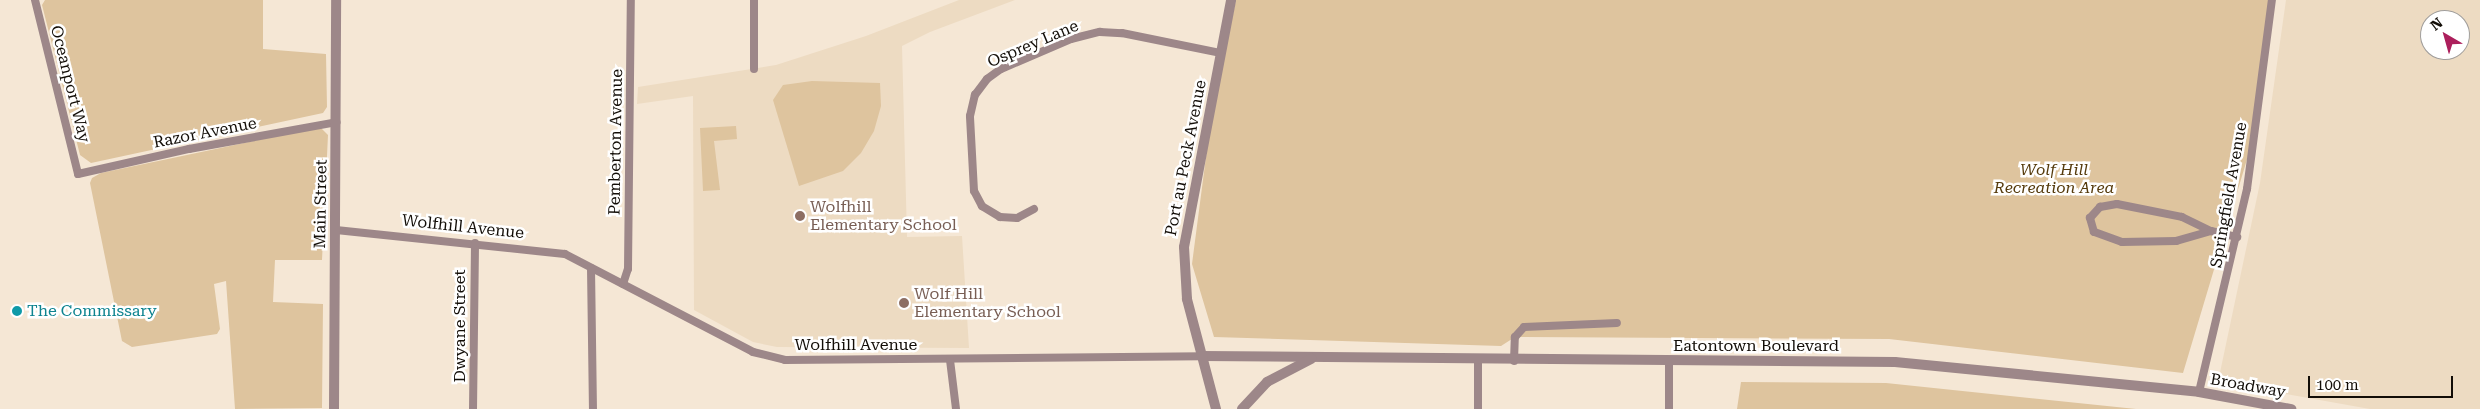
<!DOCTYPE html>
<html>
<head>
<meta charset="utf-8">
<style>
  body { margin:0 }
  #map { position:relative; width:2480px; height:409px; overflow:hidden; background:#f5e7d5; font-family:"Roboto Serif",serif }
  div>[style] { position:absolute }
  .built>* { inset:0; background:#eddbc2 }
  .green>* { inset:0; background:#dec49e }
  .minor>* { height:8px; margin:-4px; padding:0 4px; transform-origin:4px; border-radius:4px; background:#9d8789 }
  .tertiary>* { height:10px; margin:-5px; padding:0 5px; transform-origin:5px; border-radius:5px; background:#9d8789 }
  .dots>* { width:14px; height:14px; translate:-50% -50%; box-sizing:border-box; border:2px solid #fff; border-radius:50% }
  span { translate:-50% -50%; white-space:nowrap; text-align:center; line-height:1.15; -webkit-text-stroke:5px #fff; paint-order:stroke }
  .street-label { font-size:16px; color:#120d07 }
  .park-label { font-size:16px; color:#563b0c; font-style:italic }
  .education-label { font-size:16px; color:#785e54 }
  .left { translate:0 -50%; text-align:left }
  .culture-label { font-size:16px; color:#0d838f }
  .north { position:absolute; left:2420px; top:10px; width:50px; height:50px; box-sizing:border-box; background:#fff; border:1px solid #a09e9c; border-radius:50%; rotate:322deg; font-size:14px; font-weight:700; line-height:20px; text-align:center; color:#120d07 }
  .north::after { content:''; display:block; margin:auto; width:18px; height:22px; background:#ac1f5c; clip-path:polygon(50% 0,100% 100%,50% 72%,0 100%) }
  .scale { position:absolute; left:2308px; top:376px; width:145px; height:22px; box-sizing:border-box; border:2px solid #120d07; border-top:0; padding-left:6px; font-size:15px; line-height:18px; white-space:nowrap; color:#120d07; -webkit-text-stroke:4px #fff; paint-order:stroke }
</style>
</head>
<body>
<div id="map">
  <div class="built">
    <div style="clip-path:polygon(959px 0,1015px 0,930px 32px,902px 46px,907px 237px,962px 236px,969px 348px,777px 347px,753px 342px,694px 310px,693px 96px,637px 104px,638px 87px,776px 65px,866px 36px)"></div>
    <div style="clip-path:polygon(evenodd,2286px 0,2480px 0,2480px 409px,2370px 409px,2218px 382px,2260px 183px,2286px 0,2430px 20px,2460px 20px,2460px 50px,2430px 50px,2430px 20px)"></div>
  </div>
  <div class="green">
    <div style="clip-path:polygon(45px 0,263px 0,263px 49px,326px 54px,327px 107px,323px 113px,91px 163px,80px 155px,42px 5px)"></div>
    <div style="clip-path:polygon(1236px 0,2270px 0,2254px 136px,2183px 373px,1889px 339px,1515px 337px,1501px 346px,1214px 337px,1192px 264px,1212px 111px)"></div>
    <div style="clip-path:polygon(812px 81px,880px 83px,881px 106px,874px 131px,861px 153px,843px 171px,799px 186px,773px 100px,783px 85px)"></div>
    <div style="clip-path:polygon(736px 126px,737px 139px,714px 141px,720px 190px,703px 191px,700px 128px)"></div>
    <div style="clip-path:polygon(320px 127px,328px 135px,322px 260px,275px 260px,273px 302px,323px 304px,322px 408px,235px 409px,226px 281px,214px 284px,220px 329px,217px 334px,132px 347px,122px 341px,90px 183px,92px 178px,101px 173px)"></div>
    <div style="clip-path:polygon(1741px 382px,1886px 383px,2136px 409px,1737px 409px)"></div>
  </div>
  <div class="minor">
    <div style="left:35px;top:0;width:179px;rotate:76.1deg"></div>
    <div style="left:78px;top:174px;width:114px;rotate:-12.7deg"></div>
    <div style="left:189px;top:149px;width:150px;rotate:-10.3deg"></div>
    <div style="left:754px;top:69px;width:69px;rotate:-90deg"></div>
    <div style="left:1034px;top:209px;width:19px;rotate:152deg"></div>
    <div style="left:1017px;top:218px;width:17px;rotate:-177deg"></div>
    <div style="left:1000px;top:217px;width:21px;rotate:-149deg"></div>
    <div style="left:982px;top:206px;width:17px;rotate:-118deg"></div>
    <div style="left:974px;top:191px;width:75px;rotate:-93.1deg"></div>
    <div style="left:970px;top:116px;width:22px;rotate:-77deg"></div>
    <div style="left:975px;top:95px;width:20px;rotate:-53deg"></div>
    <div style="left:987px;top:79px;width:17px;rotate:-36deg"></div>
    <div style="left:1001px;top:69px;width:76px;rotate:-23.2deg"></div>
    <div style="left:1071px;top:39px;width:30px;rotate:-14deg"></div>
    <div style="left:1100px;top:32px;width:22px;rotate:3deg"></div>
    <div style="left:1122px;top:33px;width:100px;rotate:11.5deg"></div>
    <div style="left:336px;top:230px;width:230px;rotate:6deg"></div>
    <div style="left:565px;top:254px;width:212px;rotate:27.5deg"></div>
    <div style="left:753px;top:352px;width:33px;rotate:14deg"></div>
    <div style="left:785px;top:360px;width:417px;rotate:-0.5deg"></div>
    <div style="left:2211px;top:231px;width:36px;rotate:164deg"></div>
    <div style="left:2176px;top:241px;width:54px;rotate:178.9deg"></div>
    <div style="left:2122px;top:242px;width:30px;rotate:-160deg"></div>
    <div style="left:2094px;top:232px;width:15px;rotate:-106deg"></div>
    <div style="left:2090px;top:218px;width:15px;rotate:-48deg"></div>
    <div style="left:2100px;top:207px;width:17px;rotate:-10deg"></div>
    <div style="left:2117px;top:204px;width:66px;rotate:11.3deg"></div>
    <div style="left:2182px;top:217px;width:32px;rotate:26deg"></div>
    <div style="left:2211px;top:231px;width:27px;rotate:13deg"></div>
    <div style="left:591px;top:268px;width:141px;rotate:89.2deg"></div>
    <div style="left:623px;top:284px;width:16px;rotate:-72deg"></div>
    <div style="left:628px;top:269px;width:269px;rotate:-89.4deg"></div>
    <div style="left:950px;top:360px;width:49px;rotate:83deg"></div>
    <div style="left:1478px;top:361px;width:48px;rotate:90deg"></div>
    <div style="left:1514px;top:361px;width:24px;rotate:-88deg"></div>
    <div style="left:1515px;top:337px;width:13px;rotate:-48deg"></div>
    <div style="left:1524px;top:327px;width:93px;rotate:-2.5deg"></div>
    <div style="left:2199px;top:392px;width:209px;rotate:-76.7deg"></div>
    <div style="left:2247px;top:189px;width:191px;rotate:-82.5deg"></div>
    <div style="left:473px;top:409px;width:166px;rotate:-89.3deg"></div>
    <div style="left:1669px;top:409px;width:48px;rotate:-90deg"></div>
  </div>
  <div class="tertiary">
    <div style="left:1202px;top:356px;width:693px;rotate:0.5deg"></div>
    <div style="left:1895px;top:362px;width:305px;rotate:5.6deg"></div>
    <div style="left:2199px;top:392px;width:94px;rotate:10.5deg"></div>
    <div style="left:334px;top:409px;width:409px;rotate:-89.7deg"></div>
    <div style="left:1216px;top:409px;width:114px;rotate:-104.8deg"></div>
    <div style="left:1187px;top:299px;width:52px;rotate:-93.3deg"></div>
    <div style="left:1184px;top:247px;width:251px;rotate:-79.2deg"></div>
    <div style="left:1242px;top:409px;width:37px;rotate:-47deg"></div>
    <div style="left:1267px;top:382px;width:50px;rotate:-27.6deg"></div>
  </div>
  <div class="dots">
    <div style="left:800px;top:216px;background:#8d6e63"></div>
    <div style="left:904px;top:303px;background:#8d6e63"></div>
    <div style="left:17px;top:311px;background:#0f9aa8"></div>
  </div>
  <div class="street-label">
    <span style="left:1033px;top:44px;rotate:-23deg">Osprey Lane</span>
    <span style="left:70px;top:84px;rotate:76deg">Oceanport Way</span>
    <span style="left:205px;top:133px;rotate:-11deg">Razor Avenue</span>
    <span style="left:616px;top:142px;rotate:-89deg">Pemberton Avenue</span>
    <span style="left:1186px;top:158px;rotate:-79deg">Port au Peck Avenue</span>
    <span style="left:2229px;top:195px;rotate:-80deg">Springfield Avenue</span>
    <span style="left:321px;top:204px;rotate:-89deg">Main Street</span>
    <span style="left:463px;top:227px;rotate:6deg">Wolfhill Avenue</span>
    <span style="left:460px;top:326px;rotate:-90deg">Dwyane Street</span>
    <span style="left:856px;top:345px">Wolfhill Avenue</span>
    <span style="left:1756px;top:346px">Eatontown Boulevard</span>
    <span style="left:2248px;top:386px;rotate:10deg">Broadway</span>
  </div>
  <div class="park-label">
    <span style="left:2054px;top:179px">Wolf Hill<br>Recreation Area</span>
  </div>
  <div class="education-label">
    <span class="left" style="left:810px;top:216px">Wolfhill<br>Elementary School</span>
    <span class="left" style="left:914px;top:303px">Wolf Hill<br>Elementary School</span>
  </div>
  <div class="culture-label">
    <span class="left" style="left:27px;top:311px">The Commissary</span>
  </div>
  <div class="north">N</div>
  <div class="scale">100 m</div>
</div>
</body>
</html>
